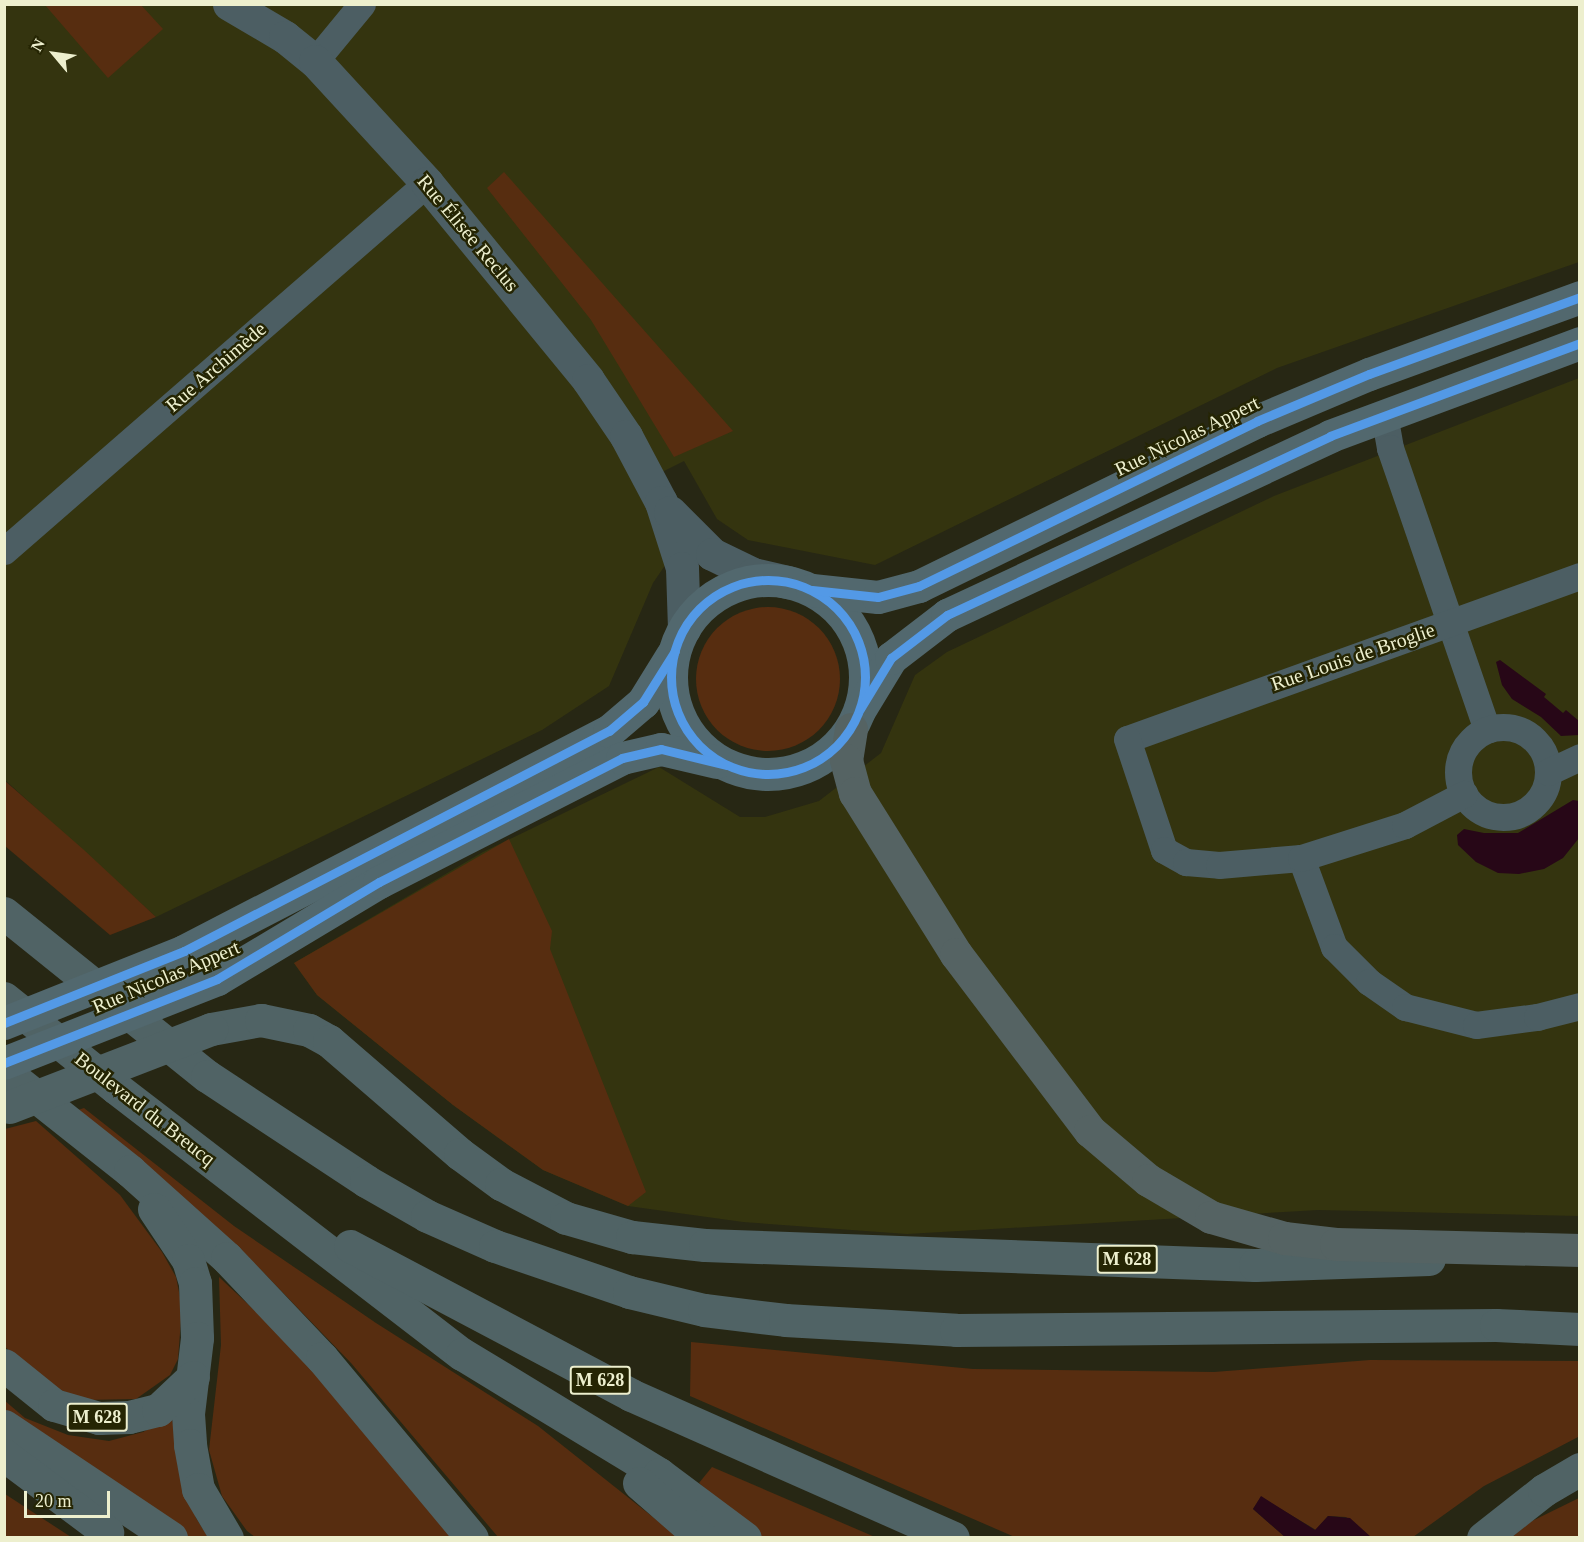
<!DOCTYPE html>
<html>
<head>
<meta charset="utf-8">
<style>
  body { margin:0 }
  #map { position:relative; width:1584px; height:1542px; overflow:hidden; background:#272714; font-family:"Times New Roman",serif }
  div>[style] { position:absolute }
  .built>* { inset:0; background:#34340f }
  .green>* { inset:0; background:#572d10 }
  .round { border-radius:50% }
  .water>* { inset:0; background:#270717 }
  .minor>* { height:27px; margin:-13.5px; padding:0 13.5px; transform-origin:13.5px; border-radius:13.5px; background:#4c5e63 }
  .minor>.ring { margin:-13.5px; padding:0; box-sizing:content-box; background:none; border:27px solid #4c5e63; border-radius:50% }
  .tertiary>* { height:33px; margin:-16.5px; padding:0 16.5px; transform-origin:16.5px; border-radius:16.5px; background:#4c5e63 }
  .secondary>* { height:33px; margin:-16.5px; padding:0 16.5px; transform-origin:16.5px; border-radius:16.5px; background:#52686e }
  .secondary>.ring { margin:-16.5px; padding:0; box-sizing:content-box; background:none; border:33px solid #52686e; border-radius:50% }
  .trunk>* { height:33px; margin:-16.5px; padding:0 16.5px; transform-origin:16.5px; border-radius:16.5px; background:#506365 }
  .motorway>* { height:33px; margin:-16.5px; padding:0 16.5px; transform-origin:16.5px; border-radius:16.5px; background:#556363 }
  .secondary-bridge>* { height:33px; margin:-16.5px; padding:0 16.5px; transform-origin:16.5px; border-radius:16.5px; background:#52686e }
  .trunk-bridge>* { height:33px; margin:-16.5px; padding:0 16.5px; transform-origin:16.5px; border-radius:16.5px; background:#506365 }
  .cycleway>* { height:9px; margin:-4.5px; padding:0 4.5px; transform-origin:4.5px; border-radius:4.5px; background:#5399e6 }
  .cycleway>.ring { margin:-4.5px; padding:0; box-sizing:content-box; background:none; border:9px solid #5399e6; border-radius:50% }
  span { translate:-50% -50%; white-space:nowrap; text-align:center; line-height:1.15; -webkit-text-stroke:5px #252503; paint-order:stroke }
  .shield-label span { padding:2px 4px; background:#252503; border:2px solid; border-radius:4px; -webkit-text-stroke-width:0 }
  .shield-label { font-size:18px; color:#edefce; font-weight:700 }
  .street-label { font-size:20px; color:#edefce }
  .frame { position:absolute; inset:0; border:6px solid #edefce; pointer-events:none }
  .north { position:absolute; left:24px; top:24px; width:60px; height:60px; -webkit-text-stroke:4px #252503; paint-order:stroke; rotate:299deg; font-size:16px; font-weight:700; line-height:24px; text-align:center; color:#edefce }
  .north::after { content:''; display:block; margin:auto; width:21px; height:27px; background:#edefce; clip-path:polygon(50% 0,100% 100%,50% 72%,0 100%) }
  .scale { position:absolute; left:24px; top:1491px; width:86px; height:27px; box-sizing:border-box; border:3px solid #edefce; border-top:0; padding-left:8px; font-size:18px; line-height:21px; white-space:nowrap; color:#edefce; -webkit-text-stroke:4px #252503; paint-order:stroke }
</style>
</head>
<body>
<div id="map">
  <div class="built">
    <div style="clip-path:polygon(5px 5px,1579px 5px,1579px 262px,1277px 368px,875px 565px,748px 540px,717px 519px,684px 461px,644px 481px,670px 558px,653px 583px,609px 686px,542px 730px,156px 917px,5px 780px)"></div>
    <div style="clip-path:polygon(1579px 378px,1579px 1216px,1318px 1210px,907px 1234px,743px 1222px,628px 1206px,543px 1170px,453px 1105px,317px 995px,294px 963px,483px 852px,659px 767px,740px 817px,765px 817px,819px 801px,881px 753px,915px 675px,947px 652px,1274px 496px)"></div>
  </div>
  <div class="green">
    <div style="clip-path:polygon(45px 5px,141px 5px,163px 29px,108px 78px)"></div>
    <div style="clip-path:polygon(504px 172px,733px 431px,674px 457px,591px 320px,487px 188px)"></div>
    <div class="round" style="left:696px;top:607px;width:144px;height:144px"></div>
    <div style="clip-path:polygon(4px 780px,84px 850px,156px 917px,110px 935px,5px 846px)"></div>
    <div style="clip-path:polygon(509px 839px,552px 931px,550px 949px,646px 1192px,628px 1206px,543px 1170px,453px 1105px,317px 995px,294px 963px)"></div>
    <div style="clip-path:polygon(84px 1108px,234px 1226px,376px 1323px,538px 1426px,678px 1537px,498px 1537px,351px 1363px,261px 1270px,78px 1110px)"></div>
    <div style="clip-path:polygon(36px 1121px,120px 1195px,162px 1252px,176px 1277px,182px 1307px,178px 1359px,170px 1375px,136px 1399px,85px 1400px,53px 1387px,5px 1347px,5px 1129px)"></div>
    <div style="clip-path:polygon(219px 1277px,288px 1342px,451px 1537px,255px 1537px,247px 1531px,222px 1496px,209px 1450px,221px 1345px)"></div>
    <div style="clip-path:polygon(691px 1342px,973px 1369px,1214px 1372px,1370px 1360px,1579px 1361px,1580px 1436px,1484px 1486px,1413px 1537px,1369px 1537px,1346px 1517px,1328px 1516px,1316px 1530px,1261px 1497px,1253px 1509px,1285px 1537px,1017px 1538px,690px 1396px)"></div>
    <div style="clip-path:polygon(4px 1400px,25px 1418px,68px 1435px,109px 1441px,143px 1432px,172px 1417px,178px 1467px,196px 1518px,208px 1537px,187px 1537px,5px 1413px)"></div>
    <div style="clip-path:polygon(712px 1467px,875px 1537px,758px 1537px,699px 1483px)"></div>
    <div style="clip-path:polygon(4px 1494px,5px 1494px,71px 1537px,5px 1537px)"></div>
    <div style="clip-path:polygon(1579px 1498px,1579px 1537px,1512px 1537px,1530px 1522px)"></div>
  </div>
  <div class="water">
    <div style="clip-path:polygon(1500px 660px,1546px 694px,1544px 697px,1563px 713px,1566px 710px,1579px 721px,1579px 735px,1561px 736px,1541px 717px,1512px 699px,1502px 685px,1496px 662px)"></div>
    <div style="clip-path:polygon(1573px 800px,1579px 801px,1579px 838px,1563px 858px,1544px 869px,1519px 874px,1498px 873px,1476px 862px,1458px 845px,1457px 835px,1464px 829px,1484px 833px,1518px 833px)"></div>
    <div style="clip-path:polygon(1261px 1496px,1315px 1530px,1328px 1516px,1350px 1518px,1371px 1537px,1285px 1537px,1253px 1509px)"></div>
  </div>
  <div class="minor">
    <div style="left:315px;top:61px;width:74px;rotate:-50.5deg"></div>
    <div style="left:1384px;top:414px;width:35px;rotate:80deg"></div>
    <div style="left:1390px;top:448px;width:298px;rotate:71deg"></div>
    <div style="left:4px;top:551px;width:561px;rotate:-41.02deg"></div>
    <div style="left:1580px;top:576px;width:481px;rotate:160.2deg"></div>
    <div style="left:1127px;top:739px;width:117px;rotate:71.6deg"></div>
    <div style="left:1164px;top:850px;width:25px;rotate:29deg"></div>
    <div style="left:1186px;top:862px;width:33px;rotate:5deg"></div>
    <div style="left:1219px;top:865px;width:82px;rotate:-4.9deg"></div>
    <div style="left:1301px;top:858px;width:95px;rotate:69.7deg"></div>
    <div style="left:1334px;top:947px;width:49px;rotate:45deg"></div>
    <div style="left:1369px;top:982px;width:44px;rotate:34.8deg"></div>
    <div style="left:1405px;top:1007px;width:73px;rotate:14.2deg"></div>
    <div style="left:1476px;top:1025px;width:62px;rotate:-7.5deg"></div>
    <div style="left:1537px;top:1017px;width:44px;rotate:-14.3deg"></div>
    <div class="ring" style="left:1458px;top:727px;width:63px;height:63px"></div>
    <div style="left:1548px;top:772px;width:35px;rotate:-25deg"></div>
    <div style="left:1301px;top:858px;width:109px;rotate:-17.6deg"></div>
    <div style="left:1405px;top:825px;width:67px;rotate:-27.7deg"></div>
  </div>
  <div class="tertiary">
    <div style="left:229px;top:4px;width:65px;rotate:30.5deg"></div>
    <div style="left:285px;top:37px;width:38px;rotate:39deg"></div>
    <div style="left:315px;top:61px;width:166px;rotate:47.4deg"></div>
    <div style="left:427px;top:183px;width:254px;rotate:50.7deg"></div>
    <div style="left:588px;top:380px;width:68px;rotate:55.8deg"></div>
    <div style="left:626px;top:436px;width:75px;rotate:62.1deg"></div>
    <div style="left:661px;top:502px;width:69px;rotate:72.3deg"></div>
    <div style="left:682px;top:568px;width:61px;rotate:88.1deg"></div>
    <div style="left:670px;top:512px;width:59px;rotate:45deg"></div>
    <div style="left:712px;top:554px;width:46px;rotate:26deg"></div>
    <div style="left:753px;top:574px;width:37px;rotate:13deg"></div>
  </div>
  <div class="secondary">
    <div class="ring" style="left:671px;top:580px;width:161px;height:161px"></div>
    <div style="left:812px;top:590px;width:66px;rotate:6.1deg"></div>
    <div style="left:878px;top:597px;width:42px;rotate:-15deg"></div>
    <div style="left:919px;top:586px;width:376px;rotate:-26deg"></div>
    <div style="left:1257px;top:421px;width:121px;rotate:-22.8deg"></div>
    <div style="left:1369px;top:374px;width:225px;rotate:-20deg"></div>
    <div style="left:860px;top:709px;width:60px;rotate:-58.7deg"></div>
    <div style="left:891px;top:658px;width:71px;rotate:-37.5deg"></div>
    <div style="left:947px;top:615px;width:423px;rotate:-25deg"></div>
    <div style="left:1330px;top:436px;width:267px;rotate:-20.4deg"></div>
    <div style="left:184px;top:951px;width:479px;rotate:-27.4deg"></div>
    <div style="left:609px;top:731px;width:45px;rotate:-40.5deg"></div>
    <div style="left:643px;top:702px;width:55px;rotate:-58.3deg"></div>
    <div style="left:217px;top:979px;width:189px;rotate:-30.9deg"></div>
    <div style="left:379px;top:882px;width:273px;rotate:-27deg"></div>
    <div style="left:622px;top:758px;width:40px;rotate:-13deg"></div>
    <div style="left:661px;top:749px;width:57px;rotate:13.1deg"></div>
  </div>
  <div class="trunk">
    <div style="left:4px;top:913px;width:260px;rotate:38.8deg"></div>
    <div style="left:207px;top:1076px;width:191px;rotate:33.4deg"></div>
    <div style="left:366px;top:1181px;width:70px;rotate:29.8deg"></div>
    <div style="left:427px;top:1216px;width:74px;rotate:23.8deg"></div>
    <div style="left:495px;top:1246px;width:142px;rotate:18.9deg"></div>
    <div style="left:629px;top:1292px;width:77px;rotate:13.5deg"></div>
    <div style="left:704px;top:1310px;width:82px;rotate:7deg"></div>
    <div style="left:785px;top:1320px;width:171px;rotate:3.3deg"></div>
    <div style="left:956px;top:1330px;width:540px;rotate:-0.53deg"></div>
    <div style="left:1496px;top:1325px;width:84px;rotate:2.7deg"></div>
    <div style="left:4px;top:998px;width:144px;rotate:38.8deg"></div>
    <div style="left:116px;top:1088px;width:436px;rotate:37.6deg"></div>
    <div style="left:462px;top:1354px;width:231px;rotate:31.3deg"></div>
    <div style="left:659px;top:1474px;width:107px;rotate:36.7deg"></div>
    <div style="left:211px;top:1029px;width:51px;rotate:-10.2deg"></div>
    <div style="left:261px;top:1020px;width:49px;rotate:11.8deg"></div>
    <div style="left:309px;top:1030px;width:23px;rotate:29deg"></div>
    <div style="left:329px;top:1041px;width:173px;rotate:40.8deg"></div>
    <div style="left:460px;top:1154px;width:51px;rotate:36.2deg"></div>
    <div style="left:501px;top:1184px;width:73px;rotate:27.6deg"></div>
    <div style="left:566px;top:1218px;width:69px;rotate:16.1deg"></div>
    <div style="left:632px;top:1237px;width:73px;rotate:6.3deg"></div>
    <div style="left:705px;top:1245px;width:550px;rotate:2.08deg"></div>
    <div style="left:1255px;top:1265px;width:174px;rotate:-2deg"></div>
    <div style="left:4px;top:1071px;width:161px;rotate:38.4deg"></div>
    <div style="left:130px;top:1171px;width:130px;rotate:41.9deg"></div>
    <div style="left:227px;top:1258px;width:138px;rotate:46.5deg"></div>
    <div style="left:322px;top:1358px;width:234px;rotate:50.2deg"></div>
    <div style="left:154px;top:1209px;width:61px;rotate:56.3deg"></div>
    <div style="left:188px;top:1260px;width:24px;rotate:73deg"></div>
    <div style="left:195px;top:1283px;width:55px;rotate:87.9deg"></div>
    <div style="left:197px;top:1338px;width:77px;rotate:96.8deg"></div>
    <div style="left:188px;top:1414px;width:31px;rotate:86deg"></div>
    <div style="left:190px;top:1445px;width:45px;rotate:79.7deg"></div>
    <div style="left:198px;top:1489px;width:57px;rotate:59.4deg"></div>
    <div style="left:350px;top:1246px;width:318px;rotate:27.9deg"></div>
    <div style="left:631px;top:1395px;width:352px;rotate:23.9deg"></div>
    <div style="left:4px;top:1365px;width:64px;rotate:38.7deg"></div>
    <div style="left:54px;top:1405px;width:47px;rotate:16.1deg"></div>
    <div style="left:99px;top:1418px;width:30px;rotate:-2deg"></div>
    <div style="left:129px;top:1417px;width:30px;rotate:-14deg"></div>
    <div style="left:158px;top:1410px;width:48px;rotate:-43.3deg"></div>
    <div style="left:4px;top:1426px;width:201px;rotate:33.8deg"></div>
    <div style="left:4px;top:1455px;width:129px;rotate:36.8deg"></div>
    <div style="left:639px;top:1483px;width:84px;rotate:41.1deg"></div>
    <div style="left:1483px;top:1538px;width:78px;rotate:-38.2deg"></div>
    <div style="left:1544px;top:1490px;width:42px;rotate:-30.3deg"></div>
  </div>
  <div class="motorway">
    <div style="left:851px;top:729px;width:31px;rotate:99deg"></div>
    <div style="left:846px;top:760px;width:34px;rotate:75deg"></div>
    <div style="left:855px;top:793px;width:190px;rotate:57.9deg"></div>
    <div style="left:956px;top:954px;width:222px;rotate:52.9deg"></div>
    <div style="left:1090px;top:1131px;width:76px;rotate:40.2deg"></div>
    <div style="left:1148px;top:1180px;width:73px;rotate:30.4deg"></div>
    <div style="left:1211px;top:1217px;width:76px;rotate:16deg"></div>
    <div style="left:1284px;top:1238px;width:52px;rotate:6.6deg"></div>
    <div style="left:1336px;top:1244px;width:244px;rotate:1.4deg"></div>
  </div>
  <div class="secondary-bridge">
    <div style="left:4px;top:1023px;width:194px;rotate:-21.8deg"></div>
    <div style="left:4px;top:1063px;width:229px;rotate:-21.5deg"></div>
  </div>
  <div class="trunk-bridge">
    <div style="left:9px;top:1107px;width:217px;rotate:-21.1deg"></div>
  </div>
  <div class="cycleway">
    <div class="ring" style="left:671px;top:580px;width:185px;height:185px"></div>
    <div style="left:812px;top:590px;width:66px;rotate:6.1deg"></div>
    <div style="left:878px;top:597px;width:42px;rotate:-15deg"></div>
    <div style="left:919px;top:586px;width:376px;rotate:-26deg"></div>
    <div style="left:1257px;top:421px;width:121px;rotate:-22.8deg"></div>
    <div style="left:1369px;top:374px;width:225px;rotate:-20deg"></div>
    <div style="left:860px;top:709px;width:60px;rotate:-58.7deg"></div>
    <div style="left:891px;top:658px;width:71px;rotate:-37.5deg"></div>
    <div style="left:947px;top:615px;width:423px;rotate:-25deg"></div>
    <div style="left:1330px;top:436px;width:267px;rotate:-20.4deg"></div>
    <div style="left:4px;top:1023px;width:194px;rotate:-21.8deg"></div>
    <div style="left:184px;top:951px;width:479px;rotate:-27.4deg"></div>
    <div style="left:609px;top:731px;width:45px;rotate:-40.5deg"></div>
    <div style="left:643px;top:702px;width:60px;rotate:-57.9deg"></div>
    <div style="left:4px;top:1063px;width:229px;rotate:-21.5deg"></div>
    <div style="left:217px;top:979px;width:189px;rotate:-30.9deg"></div>
    <div style="left:379px;top:882px;width:273px;rotate:-27deg"></div>
    <div style="left:622px;top:758px;width:40px;rotate:-13deg"></div>
    <div style="left:661px;top:749px;width:67px;rotate:13.8deg"></div>
  </div>
  <div class="shield-label">
    <span style="left:1127px;top:1259px">M 628</span>
    <span style="left:600px;top:1380px">M 628</span>
    <span style="left:97px;top:1417px">M 628</span>
  </div>
  <div class="street-label">
    <span style="left:468px;top:233px;rotate:50deg">Rue Élisée Reclus</span>
    <span style="left:216px;top:367px;rotate:-41deg">Rue Archimède</span>
    <span style="left:1187px;top:436px;rotate:-26deg">Rue Nicolas Appert</span>
    <span style="left:1353px;top:657px;rotate:-19deg">Rue Louis de Broglie</span>
    <span style="left:166px;top:977px;rotate:-23deg">Rue Nicolas Appert</span>
    <span style="left:145px;top:1109px;rotate:38deg">Boulevard du Breucq</span>
  </div>
  <div class="frame"></div>
  <div class="north">N</div>
  <div class="scale">20 m</div>
</div>
</body>
</html>
